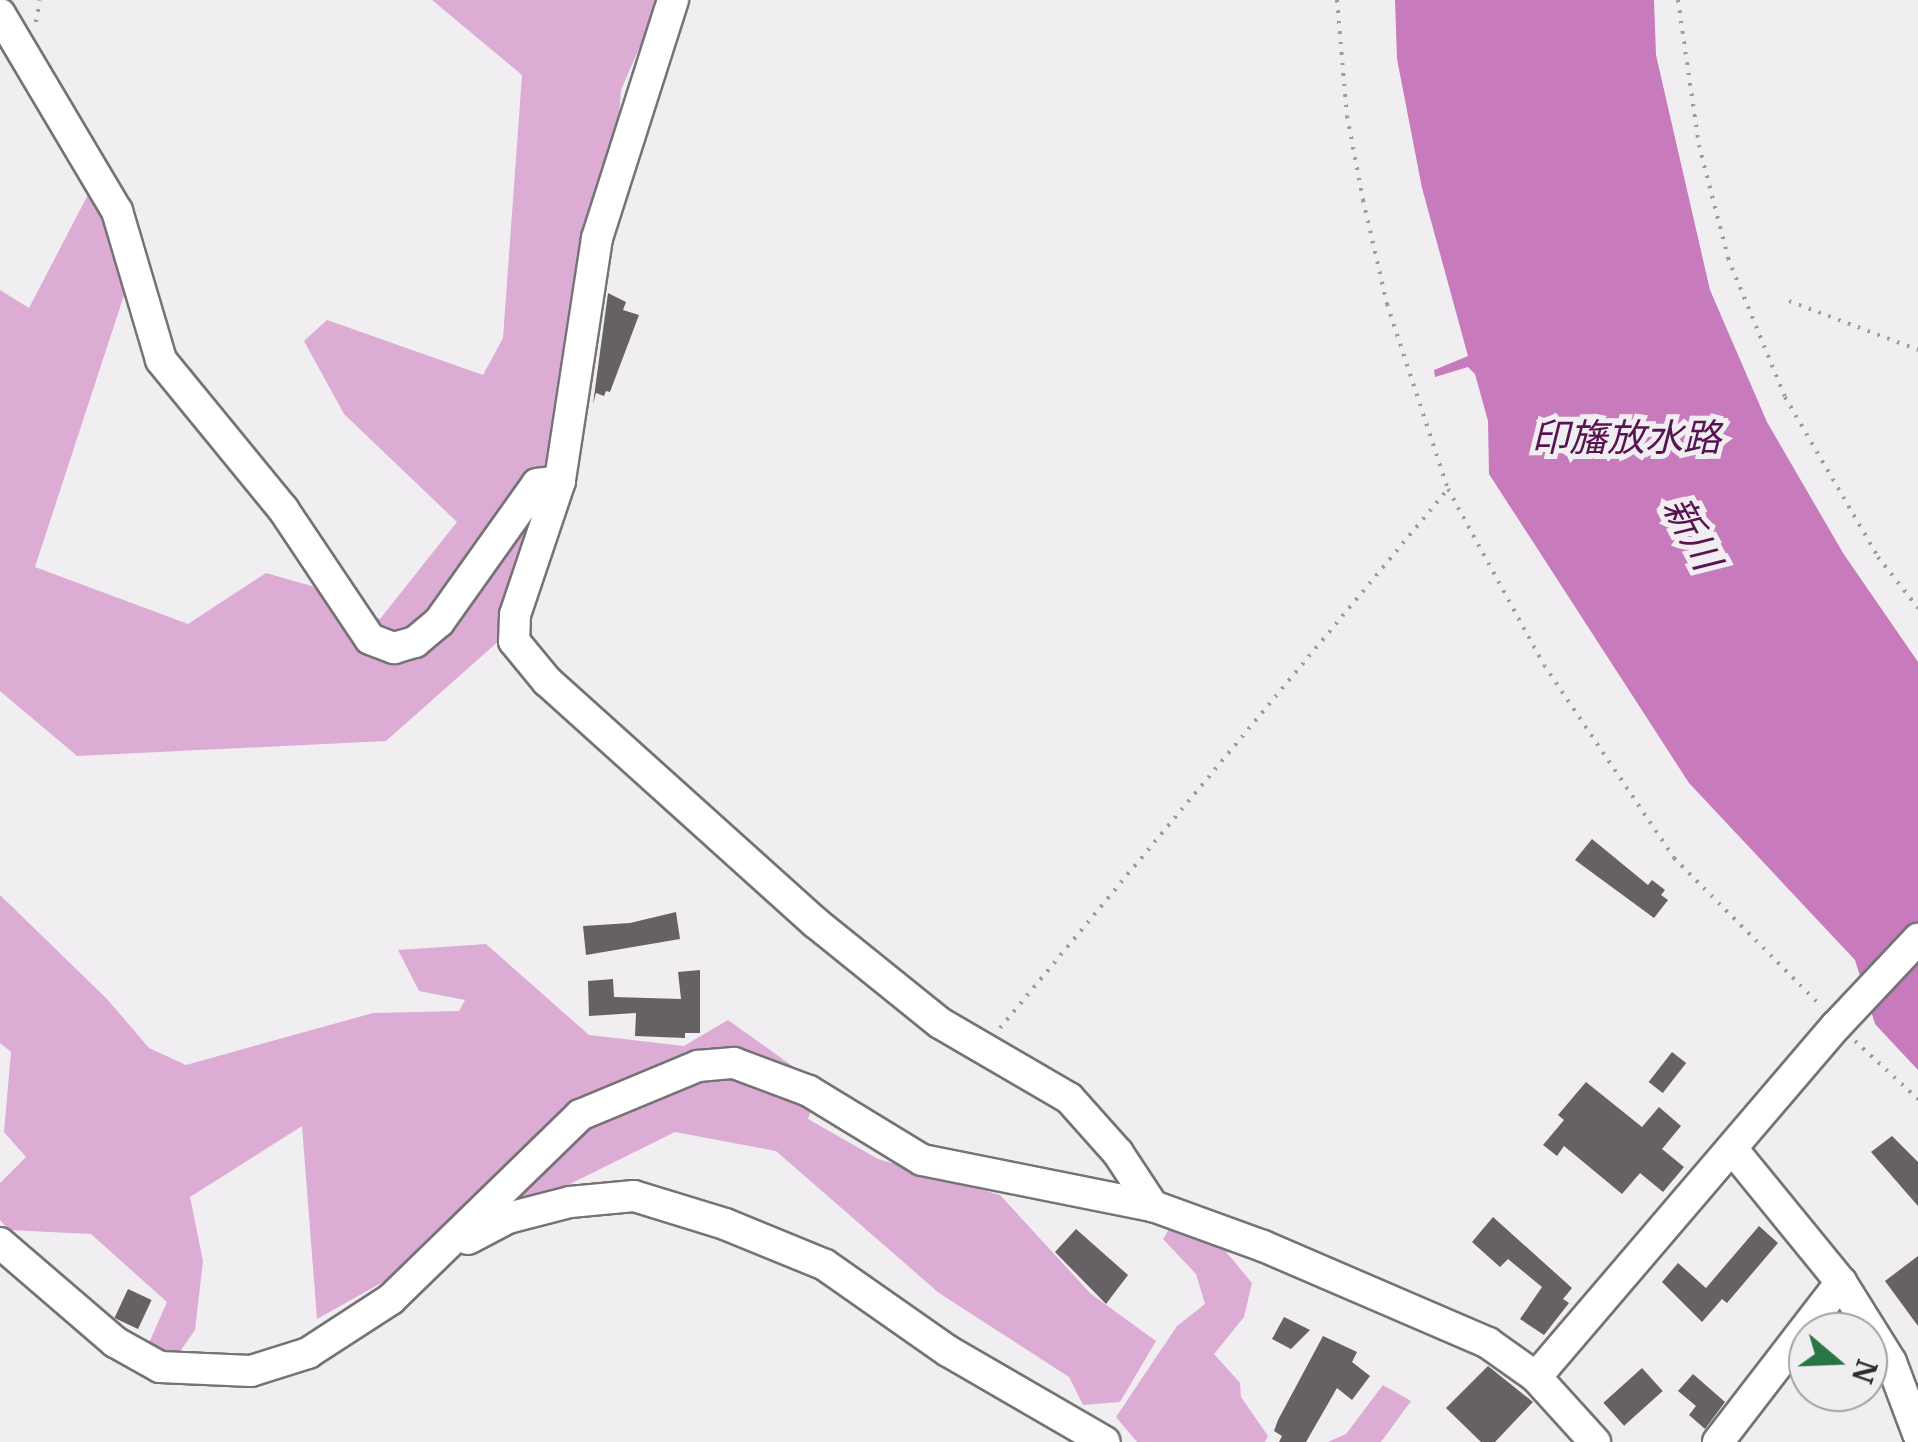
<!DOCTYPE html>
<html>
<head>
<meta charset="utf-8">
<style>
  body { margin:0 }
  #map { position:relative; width:1918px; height:1442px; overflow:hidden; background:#f1eef1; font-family:Merriweather,"Noto Sans JP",serif }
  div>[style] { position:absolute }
  .green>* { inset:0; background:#dcacd4 }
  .water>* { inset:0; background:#c77bbd }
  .building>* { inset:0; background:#656164; transform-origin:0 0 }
  .path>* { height:4px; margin-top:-2px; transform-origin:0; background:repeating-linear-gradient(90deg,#9e9b9e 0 2.5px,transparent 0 10.5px) }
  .roads { filter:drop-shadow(2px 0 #767376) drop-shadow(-2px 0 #767376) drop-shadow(0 2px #767376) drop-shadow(0 -2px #767376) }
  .minor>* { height:30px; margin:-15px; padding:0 15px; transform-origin:15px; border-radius:15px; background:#fff }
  span { translate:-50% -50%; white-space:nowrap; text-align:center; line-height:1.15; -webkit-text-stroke:10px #f1eef1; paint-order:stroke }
  .water-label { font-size:38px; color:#581452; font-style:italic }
  .north { position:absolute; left:1788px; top:1312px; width:100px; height:100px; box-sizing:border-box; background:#f1eef1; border:2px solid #a3a0a3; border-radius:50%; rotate:109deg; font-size:28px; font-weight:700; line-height:40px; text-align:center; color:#2d2c2d }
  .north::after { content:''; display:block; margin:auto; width:35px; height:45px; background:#297544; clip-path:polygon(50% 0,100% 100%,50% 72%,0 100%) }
</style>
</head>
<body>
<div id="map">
  <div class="green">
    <div style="clip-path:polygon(432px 0,660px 0,621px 90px,618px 132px,559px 429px,500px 640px,386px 741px,77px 756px,0 691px,0 290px,29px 308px,92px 187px,107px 213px,127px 286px,35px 567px,188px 624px,266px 573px,315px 587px,380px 619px,457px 522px,344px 414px,304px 341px,327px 320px,483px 375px,503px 338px,522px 75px)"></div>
    <div style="clip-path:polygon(0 895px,107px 999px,149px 1048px,186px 1065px,373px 1013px,459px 1011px,465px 1000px,419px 991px,398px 950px,486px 944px,589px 1035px,684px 1046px,728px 1020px,819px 1085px,808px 1119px,878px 1159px,1000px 1195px,1091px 1294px,1156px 1341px,1120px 1402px,1083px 1405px,1069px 1377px,939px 1293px,776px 1151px,675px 1132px,467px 1235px,317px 1319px,302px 1126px,190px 1197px,203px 1261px,195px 1330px,174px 1360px,145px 1352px,167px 1302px,91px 1234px,9px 1230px,0 1220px,0 1183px,26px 1157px,4px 1132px,11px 1052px,0 1043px)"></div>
    <div style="clip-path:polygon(1173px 1223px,1213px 1236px,1252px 1283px,1244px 1317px,1214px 1354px,1240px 1383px,1241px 1397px,1268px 1436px,1265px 1442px,1137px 1442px,1116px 1417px,1177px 1326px,1205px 1304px,1196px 1274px,1163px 1239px)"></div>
    <div style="clip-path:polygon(1383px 1385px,1411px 1401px,1381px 1442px,1328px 1442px,1346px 1434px)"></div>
  </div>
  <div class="water">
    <div style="clip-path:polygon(1395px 0,1654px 0,1656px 55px,1710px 290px,1767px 422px,1843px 553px,1918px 662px,1918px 1070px,1875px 1024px,1855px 960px,1689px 783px,1489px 474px,1488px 421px,1475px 374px,1468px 367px,1435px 377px,1434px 370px,1468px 356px,1422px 188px,1397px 59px)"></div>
  </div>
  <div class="building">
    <div style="clip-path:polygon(608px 293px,626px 302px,623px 310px,639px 315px,610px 392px,606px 391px,604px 396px,596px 393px,593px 404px)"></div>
    <div style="clip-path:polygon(1592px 839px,1648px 885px,1652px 880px,1665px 890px,1661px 895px,1668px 900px,1654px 918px,1575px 860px)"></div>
    <div style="clip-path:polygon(676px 912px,680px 939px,586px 955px,583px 926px,630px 923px)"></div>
    <div style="clip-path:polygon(700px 970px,700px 1033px,685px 1033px,685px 1038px,635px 1036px,636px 1013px,589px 1016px,588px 981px,613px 979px,614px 997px,681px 999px,678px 972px)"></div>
    <div style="left:1672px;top:1052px;width:18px;height:38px;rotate:38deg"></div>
    <div style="clip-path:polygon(1586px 1082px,1642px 1127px,1659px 1107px,1681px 1126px,1662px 1149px,1684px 1167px,1663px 1192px,1640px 1173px,1622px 1194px,1564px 1146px,1557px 1156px,1543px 1145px,1564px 1120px,1558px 1115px)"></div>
    <div style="clip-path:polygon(1892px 1136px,1918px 1162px,1918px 1206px,1871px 1152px)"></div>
    <div style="clip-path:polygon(1493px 1217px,1572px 1288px,1563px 1299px,1569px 1303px,1544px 1335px,1520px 1319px,1542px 1287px,1508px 1259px,1500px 1267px,1472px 1242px)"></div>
    <div style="clip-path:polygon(1759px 1226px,1778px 1243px,1727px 1303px,1722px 1299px,1702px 1322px,1662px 1282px,1678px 1263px,1706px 1288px)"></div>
    <div style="clip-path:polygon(1076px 1229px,1128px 1275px,1106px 1304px,1055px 1252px)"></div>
    <div style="clip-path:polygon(1918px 1256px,1918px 1326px,1885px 1281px)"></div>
    <div style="left:128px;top:1289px;width:26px;height:32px;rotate:25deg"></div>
    <div style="clip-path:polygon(1284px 1317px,1310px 1330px,1291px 1349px,1272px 1339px)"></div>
    <div style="clip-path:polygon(1323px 1336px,1357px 1352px,1352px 1362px,1370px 1376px,1352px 1400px,1337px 1388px,1306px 1442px,1279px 1442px,1282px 1436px,1274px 1431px,1278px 1420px)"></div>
    <div style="clip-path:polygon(1488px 1366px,1533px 1402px,1495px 1442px,1481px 1442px,1446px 1408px)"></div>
    <div style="left:1642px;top:1368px;width:31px;height:52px;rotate:48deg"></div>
    <div style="clip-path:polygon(1693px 1374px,1725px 1402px,1705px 1429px,1689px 1415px,1696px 1406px,1678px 1391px)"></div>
  </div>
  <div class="path">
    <div style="left:1337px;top:0;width:116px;rotate:85.1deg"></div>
    <div style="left:1347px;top:116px;width:86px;rotate:79.2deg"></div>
    <div style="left:1363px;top:200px;width:107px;rotate:77deg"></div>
    <div style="left:1387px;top:304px;width:195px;rotate:71.8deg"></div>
    <div style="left:1448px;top:489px;width:200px;rotate:61.4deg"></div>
    <div style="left:1544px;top:665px;width:233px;rotate:56deg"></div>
    <div style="left:1674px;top:858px;width:209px;rotate:45.2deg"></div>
    <div style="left:1678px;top:0;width:147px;rotate:81.8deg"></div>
    <div style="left:1699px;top:145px;width:117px;rotate:75.6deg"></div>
    <div style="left:1728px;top:258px;width:150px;rotate:67.7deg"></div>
    <div style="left:1785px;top:397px;width:185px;rotate:59.8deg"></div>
    <div style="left:1878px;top:557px;width:65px;rotate:51.9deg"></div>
    <div style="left:36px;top:22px;width:22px;rotate:-80deg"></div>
    <div style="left:1789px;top:301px;width:138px;rotate:20.8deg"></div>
    <div style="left:1000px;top:1028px;width:701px;rotate:-50.27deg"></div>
    <div style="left:1855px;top:1041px;width:86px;rotate:42.6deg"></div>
  </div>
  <div class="roads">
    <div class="minor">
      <div style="left:673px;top:0;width:250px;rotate:107.7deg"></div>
      <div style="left:597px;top:238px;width:246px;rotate:98.7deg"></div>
      <div style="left:560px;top:481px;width:141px;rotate:108.6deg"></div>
      <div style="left:515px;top:615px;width:26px;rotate:92deg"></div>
      <div style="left:514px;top:641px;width:52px;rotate:50.5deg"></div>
      <div style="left:547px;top:681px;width:362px;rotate:42deg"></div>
      <div style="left:816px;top:923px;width:159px;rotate:38.9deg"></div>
      <div style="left:940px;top:1023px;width:149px;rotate:30.2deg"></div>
      <div style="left:1069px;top:1098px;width:74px;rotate:48.3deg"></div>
      <div style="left:1118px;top:1153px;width:64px;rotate:56.6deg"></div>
      <div style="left:0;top:14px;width:229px;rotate:59.3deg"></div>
      <div style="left:117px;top:211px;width:155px;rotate:73.5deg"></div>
      <div style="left:161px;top:360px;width:193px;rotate:50.7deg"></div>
      <div style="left:283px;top:509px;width:156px;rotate:56.2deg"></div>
      <div style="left:370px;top:639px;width:26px;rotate:21deg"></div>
      <div style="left:394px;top:648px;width:22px;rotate:-16deg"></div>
      <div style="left:415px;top:642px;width:31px;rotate:-40deg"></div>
      <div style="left:439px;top:622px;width:169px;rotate:-54.6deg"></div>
      <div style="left:537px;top:484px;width:23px;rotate:-7deg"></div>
      <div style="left:1734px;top:1151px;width:169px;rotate:50.8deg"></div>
      <div style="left:1841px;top:1282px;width:94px;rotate:58deg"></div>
      <div style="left:1891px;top:1362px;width:77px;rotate:69.4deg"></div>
      <div style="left:468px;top:1239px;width:45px;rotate:-27.7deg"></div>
      <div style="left:508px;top:1218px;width:64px;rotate:-14.5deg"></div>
      <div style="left:570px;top:1202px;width:64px;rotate:-5.4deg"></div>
      <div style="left:634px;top:1196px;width:95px;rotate:17.1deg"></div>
      <div style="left:725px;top:1224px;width:108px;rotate:22.3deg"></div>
      <div style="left:825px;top:1265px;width:150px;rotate:35deg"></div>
      <div style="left:948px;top:1351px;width:181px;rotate:30.1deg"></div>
      <div style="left:0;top:1243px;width:152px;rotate:40.7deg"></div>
      <div style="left:115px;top:1342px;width:51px;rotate:29.1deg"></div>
      <div style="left:160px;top:1367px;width:91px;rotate:2.5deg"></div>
      <div style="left:251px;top:1371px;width:60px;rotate:-17.5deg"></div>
      <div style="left:308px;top:1353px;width:99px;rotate:-33deg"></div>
      <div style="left:391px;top:1299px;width:264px;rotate:-44.2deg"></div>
      <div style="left:580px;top:1115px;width:128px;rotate:-22.6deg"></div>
      <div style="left:698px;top:1066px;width:36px;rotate:-5deg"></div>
      <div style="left:734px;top:1063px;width:80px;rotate:20.5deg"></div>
      <div style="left:809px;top:1091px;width:132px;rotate:31.4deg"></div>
      <div style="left:922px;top:1160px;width:236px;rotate:11.3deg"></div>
      <div style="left:1153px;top:1206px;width:117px;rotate:20deg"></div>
      <div style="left:1263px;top:1246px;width:245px;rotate:23.3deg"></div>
      <div style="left:1488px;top:1343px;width:59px;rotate:35.3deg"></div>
      <div style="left:1536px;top:1377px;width:462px;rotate:-49.5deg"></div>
      <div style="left:1836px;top:1026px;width:120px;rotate:-46.7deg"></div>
      <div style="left:1536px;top:1377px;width:88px;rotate:47.8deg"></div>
      <div style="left:1718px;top:1442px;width:202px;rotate:-52.4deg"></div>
    </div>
  </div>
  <div class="water-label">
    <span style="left:1626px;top:438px">印旛放水路</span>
    <span style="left:1692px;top:533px;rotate:62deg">新川</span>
  </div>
  <div class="north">N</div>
</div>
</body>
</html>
